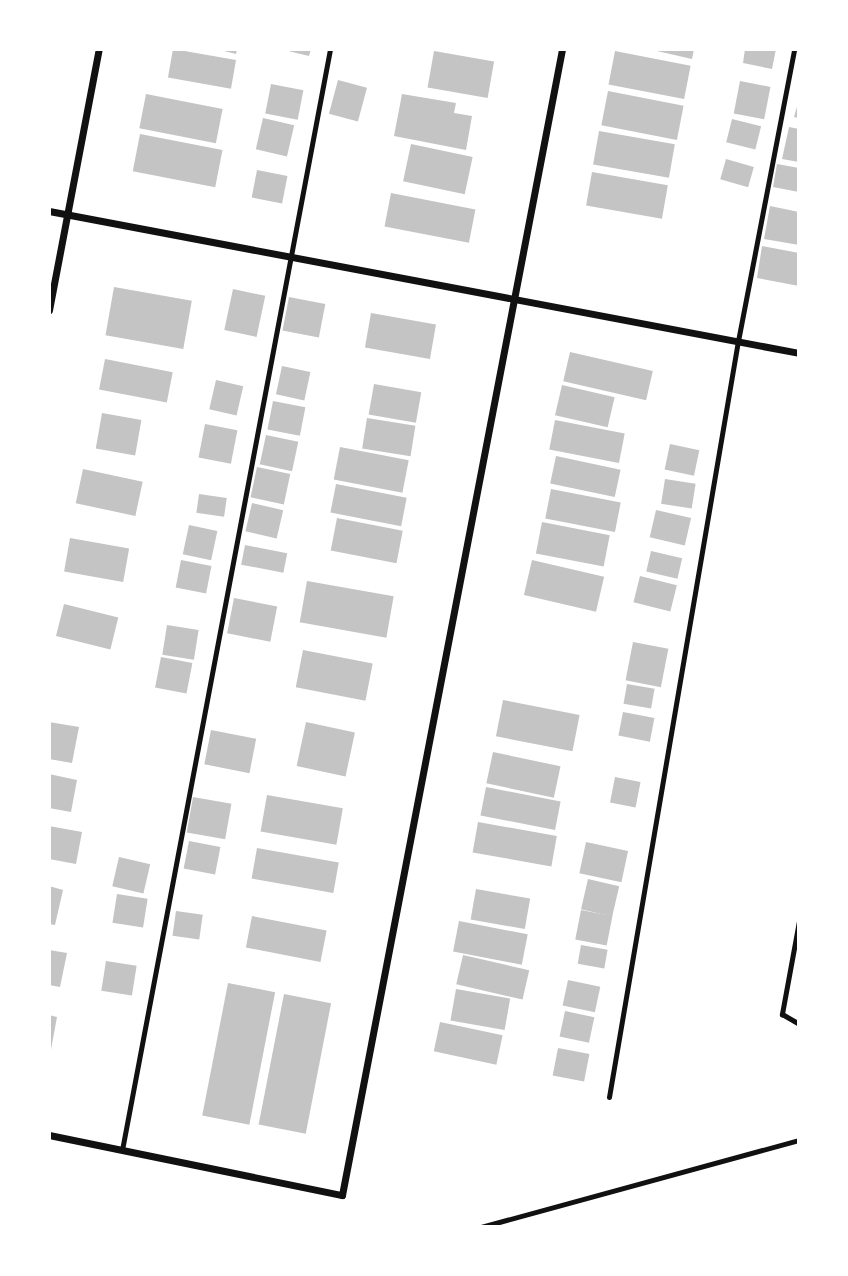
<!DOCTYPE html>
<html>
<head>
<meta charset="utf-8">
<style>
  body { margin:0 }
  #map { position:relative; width:848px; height:1276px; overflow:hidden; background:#fff; font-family:Manrope,sans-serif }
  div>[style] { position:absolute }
  .building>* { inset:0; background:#c4c4c4; transform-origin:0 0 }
  .service>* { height:5px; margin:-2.5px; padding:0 2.5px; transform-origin:2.5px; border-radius:2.5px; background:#111 }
  .minor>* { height:7px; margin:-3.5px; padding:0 3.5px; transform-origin:3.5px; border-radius:3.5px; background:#111 }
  span { translate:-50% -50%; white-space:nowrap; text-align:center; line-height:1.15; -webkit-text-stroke:7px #fff; paint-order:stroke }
  .frame { position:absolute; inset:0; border:51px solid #fff; pointer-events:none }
</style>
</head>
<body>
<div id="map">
  <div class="building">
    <div style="left:173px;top:49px;width:64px;height:29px;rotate:10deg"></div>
    <div style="clip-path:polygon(216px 49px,237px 49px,236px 54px)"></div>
    <div style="clip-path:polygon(280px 49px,311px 49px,309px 56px)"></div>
    <div style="clip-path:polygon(648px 49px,694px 49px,692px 59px)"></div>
    <div style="clip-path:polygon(745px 49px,776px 49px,772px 69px,743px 63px)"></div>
    <div style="left:434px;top:51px;width:61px;height:37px;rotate:10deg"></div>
    <div style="left:615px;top:51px;width:77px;height:34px;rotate:11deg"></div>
    <div style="left:338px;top:80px;width:30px;height:35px;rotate:15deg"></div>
    <div style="left:740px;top:81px;width:31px;height:33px;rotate:11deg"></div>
    <div style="left:271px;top:84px;width:33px;height:30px;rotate:11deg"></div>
    <div style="left:608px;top:91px;width:77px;height:35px;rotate:11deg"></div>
    <div style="left:146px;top:94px;width:78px;height:35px;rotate:11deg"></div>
    <div style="clip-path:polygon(402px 94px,456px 103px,454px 113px,472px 116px,466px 150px,394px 136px)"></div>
    <div style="clip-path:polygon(799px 100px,799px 118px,794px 117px)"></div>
    <div style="left:263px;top:118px;width:32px;height:32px;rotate:13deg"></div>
    <div style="left:732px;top:119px;width:30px;height:24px;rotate:14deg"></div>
    <div style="clip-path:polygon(789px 127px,799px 129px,799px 162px,782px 159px)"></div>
    <div style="left:599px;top:131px;width:77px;height:34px;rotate:10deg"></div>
    <div style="left:140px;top:134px;width:84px;height:38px;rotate:11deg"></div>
    <div style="left:411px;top:144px;width:63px;height:38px;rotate:12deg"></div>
    <div style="left:726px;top:159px;width:29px;height:21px;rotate:16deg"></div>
    <div style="clip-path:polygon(777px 164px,799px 168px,799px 192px,773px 187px)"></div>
    <div style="left:257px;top:170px;width:31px;height:28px;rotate:11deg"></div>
    <div style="left:592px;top:172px;width:77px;height:34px;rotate:10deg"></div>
    <div style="left:391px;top:193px;width:86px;height:34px;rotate:11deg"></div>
    <div style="clip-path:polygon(770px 206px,799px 212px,799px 245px,764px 239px)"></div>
    <div style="clip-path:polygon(762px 246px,799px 253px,799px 286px,757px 278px)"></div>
    <div style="left:114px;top:287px;width:79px;height:49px;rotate:10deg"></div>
    <div style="left:233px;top:289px;width:33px;height:42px;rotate:12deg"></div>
    <div style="left:289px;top:297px;width:37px;height:34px;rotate:11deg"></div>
    <div style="left:371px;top:313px;width:66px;height:35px;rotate:10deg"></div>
    <div style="left:570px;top:352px;width:85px;height:30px;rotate:13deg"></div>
    <div style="left:105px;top:359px;width:69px;height:31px;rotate:11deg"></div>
    <div style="left:282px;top:366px;width:29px;height:29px;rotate:12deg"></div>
    <div style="left:216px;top:380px;width:28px;height:30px;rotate:13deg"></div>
    <div style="left:374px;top:384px;width:48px;height:31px;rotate:10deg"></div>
    <div style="left:562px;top:385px;width:54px;height:31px;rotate:13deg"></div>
    <div style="left:273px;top:401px;width:33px;height:29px;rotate:11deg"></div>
    <div style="left:102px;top:413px;width:40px;height:36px;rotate:10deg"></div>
    <div style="left:367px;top:418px;width:49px;height:31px;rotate:9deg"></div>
    <div style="left:555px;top:420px;width:71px;height:30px;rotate:11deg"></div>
    <div style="left:205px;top:424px;width:33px;height:34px;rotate:11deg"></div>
    <div style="left:266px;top:435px;width:33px;height:30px;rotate:12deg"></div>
    <div style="left:670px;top:444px;width:30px;height:26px;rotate:12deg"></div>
    <div style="left:340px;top:447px;width:70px;height:33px;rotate:11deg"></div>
    <div style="left:556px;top:456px;width:66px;height:28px;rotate:12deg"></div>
    <div style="left:257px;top:467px;width:34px;height:31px;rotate:12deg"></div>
    <div style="left:83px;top:469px;width:61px;height:35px;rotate:12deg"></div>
    <div style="left:665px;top:479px;width:31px;height:25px;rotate:9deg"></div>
    <div style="left:336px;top:484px;width:72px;height:29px;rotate:11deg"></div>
    <div style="left:551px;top:489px;width:71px;height:30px;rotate:11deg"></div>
    <div style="left:199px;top:494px;width:28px;height:19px;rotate:8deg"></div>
    <div style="left:252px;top:503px;width:32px;height:29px;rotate:13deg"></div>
    <div style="left:656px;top:510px;width:36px;height:28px;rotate:13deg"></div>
    <div style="left:337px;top:518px;width:67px;height:33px;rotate:11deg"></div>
    <div style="left:542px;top:522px;width:69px;height:32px;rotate:11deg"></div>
    <div style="left:189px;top:525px;width:29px;height:30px;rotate:12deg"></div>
    <div style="left:70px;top:538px;width:60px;height:34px;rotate:10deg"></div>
    <div style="left:245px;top:545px;width:43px;height:20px;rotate:11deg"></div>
    <div style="left:651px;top:551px;width:32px;height:21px;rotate:13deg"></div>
    <div style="left:181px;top:560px;width:31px;height:28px;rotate:11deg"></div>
    <div style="left:532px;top:560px;width:74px;height:36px;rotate:13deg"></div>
    <div style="left:640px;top:576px;width:38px;height:27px;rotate:14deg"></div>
    <div style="left:307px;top:581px;width:88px;height:42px;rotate:10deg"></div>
    <div style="left:234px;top:598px;width:44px;height:36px;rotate:11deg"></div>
    <div style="left:64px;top:604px;width:56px;height:33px;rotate:14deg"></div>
    <div style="left:167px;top:625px;width:32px;height:30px;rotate:9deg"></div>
    <div style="left:633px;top:642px;width:36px;height:39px;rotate:11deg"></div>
    <div style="left:303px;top:650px;width:71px;height:38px;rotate:11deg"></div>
    <div style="left:161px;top:657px;width:32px;height:31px;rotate:11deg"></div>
    <div style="left:627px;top:684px;width:28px;height:20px;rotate:10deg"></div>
    <div style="left:503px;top:700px;width:78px;height:37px;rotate:11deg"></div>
    <div style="left:623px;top:712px;width:32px;height:24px;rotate:11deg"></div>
    <div style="clip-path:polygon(49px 722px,79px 727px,72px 763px,49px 759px)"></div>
    <div style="left:306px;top:722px;width:50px;height:45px;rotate:12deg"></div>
    <div style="left:211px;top:730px;width:46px;height:35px;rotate:11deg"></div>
    <div style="left:493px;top:752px;width:69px;height:32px;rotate:12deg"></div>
    <div style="clip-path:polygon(49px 774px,77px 780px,71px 812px,49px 808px)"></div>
    <div style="left:615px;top:777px;width:26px;height:26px;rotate:11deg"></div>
    <div style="left:486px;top:787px;width:76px;height:29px;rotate:11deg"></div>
    <div style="left:267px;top:795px;width:77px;height:37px;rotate:10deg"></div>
    <div style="left:193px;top:797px;width:39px;height:36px;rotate:10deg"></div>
    <div style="left:478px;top:822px;width:80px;height:31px;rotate:10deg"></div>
    <div style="clip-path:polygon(49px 826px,82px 832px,76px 864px,49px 859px)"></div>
    <div style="left:189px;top:841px;width:32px;height:28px;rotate:11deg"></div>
    <div style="left:586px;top:842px;width:43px;height:32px;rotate:12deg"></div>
    <div style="left:257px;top:848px;width:83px;height:31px;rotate:10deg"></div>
    <div style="left:119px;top:857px;width:32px;height:30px;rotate:13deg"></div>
    <div style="left:588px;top:879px;width:32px;height:31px;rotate:13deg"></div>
    <div style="clip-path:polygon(49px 886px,63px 890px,55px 925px,49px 924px)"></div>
    <div style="left:476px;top:889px;width:55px;height:31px;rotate:10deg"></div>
    <div style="left:117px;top:894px;width:31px;height:29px;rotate:9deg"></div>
    <div style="left:581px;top:910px;width:32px;height:30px;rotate:11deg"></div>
    <div style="left:176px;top:911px;width:27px;height:25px;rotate:8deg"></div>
    <div style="left:252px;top:916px;width:76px;height:32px;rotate:11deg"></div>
    <div style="left:459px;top:921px;width:70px;height:31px;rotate:11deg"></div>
    <div style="left:581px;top:945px;width:27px;height:19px;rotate:10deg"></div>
    <div style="clip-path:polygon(49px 950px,67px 953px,60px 987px,49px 985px)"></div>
    <div style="left:463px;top:955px;width:68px;height:30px;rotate:13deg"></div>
    <div style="left:106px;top:961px;width:31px;height:30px;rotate:9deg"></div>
    <div style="left:568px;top:980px;width:33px;height:26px;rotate:12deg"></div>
    <div style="left:228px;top:983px;width:48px;height:135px;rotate:11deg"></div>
    <div style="left:456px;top:989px;width:55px;height:32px;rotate:10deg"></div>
    <div style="left:284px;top:994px;width:48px;height:133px;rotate:11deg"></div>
    <div style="left:565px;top:1011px;width:30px;height:26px;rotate:12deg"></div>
    <div style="clip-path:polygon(49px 1015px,57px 1017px,50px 1055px,49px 1054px)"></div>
    <div style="left:440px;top:1022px;width:64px;height:30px;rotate:12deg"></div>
    <div style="left:558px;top:1048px;width:32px;height:28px;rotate:11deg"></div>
  </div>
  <div class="service">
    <div style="left:799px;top:921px;width:95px;rotate:100.4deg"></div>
    <div style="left:782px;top:1014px;width:20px;rotate:30deg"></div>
    <div style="left:609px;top:1097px;width:767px;rotate:-80.32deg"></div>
    <div style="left:738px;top:341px;width:297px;rotate:-79.1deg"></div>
    <div style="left:122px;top:1150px;width:1120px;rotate:-79.3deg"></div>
    <div style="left:481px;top:1227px;width:330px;rotate:-15.3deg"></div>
  </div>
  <div class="minor">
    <div style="left:49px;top:211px;width:763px;rotate:10.72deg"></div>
    <div style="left:49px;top:310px;width:266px;rotate:-79.2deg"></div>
    <div style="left:49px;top:1135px;width:299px;rotate:11.6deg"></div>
    <div style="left:342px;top:1195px;width:1167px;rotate:-79.13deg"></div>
  </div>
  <div class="frame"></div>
</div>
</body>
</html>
